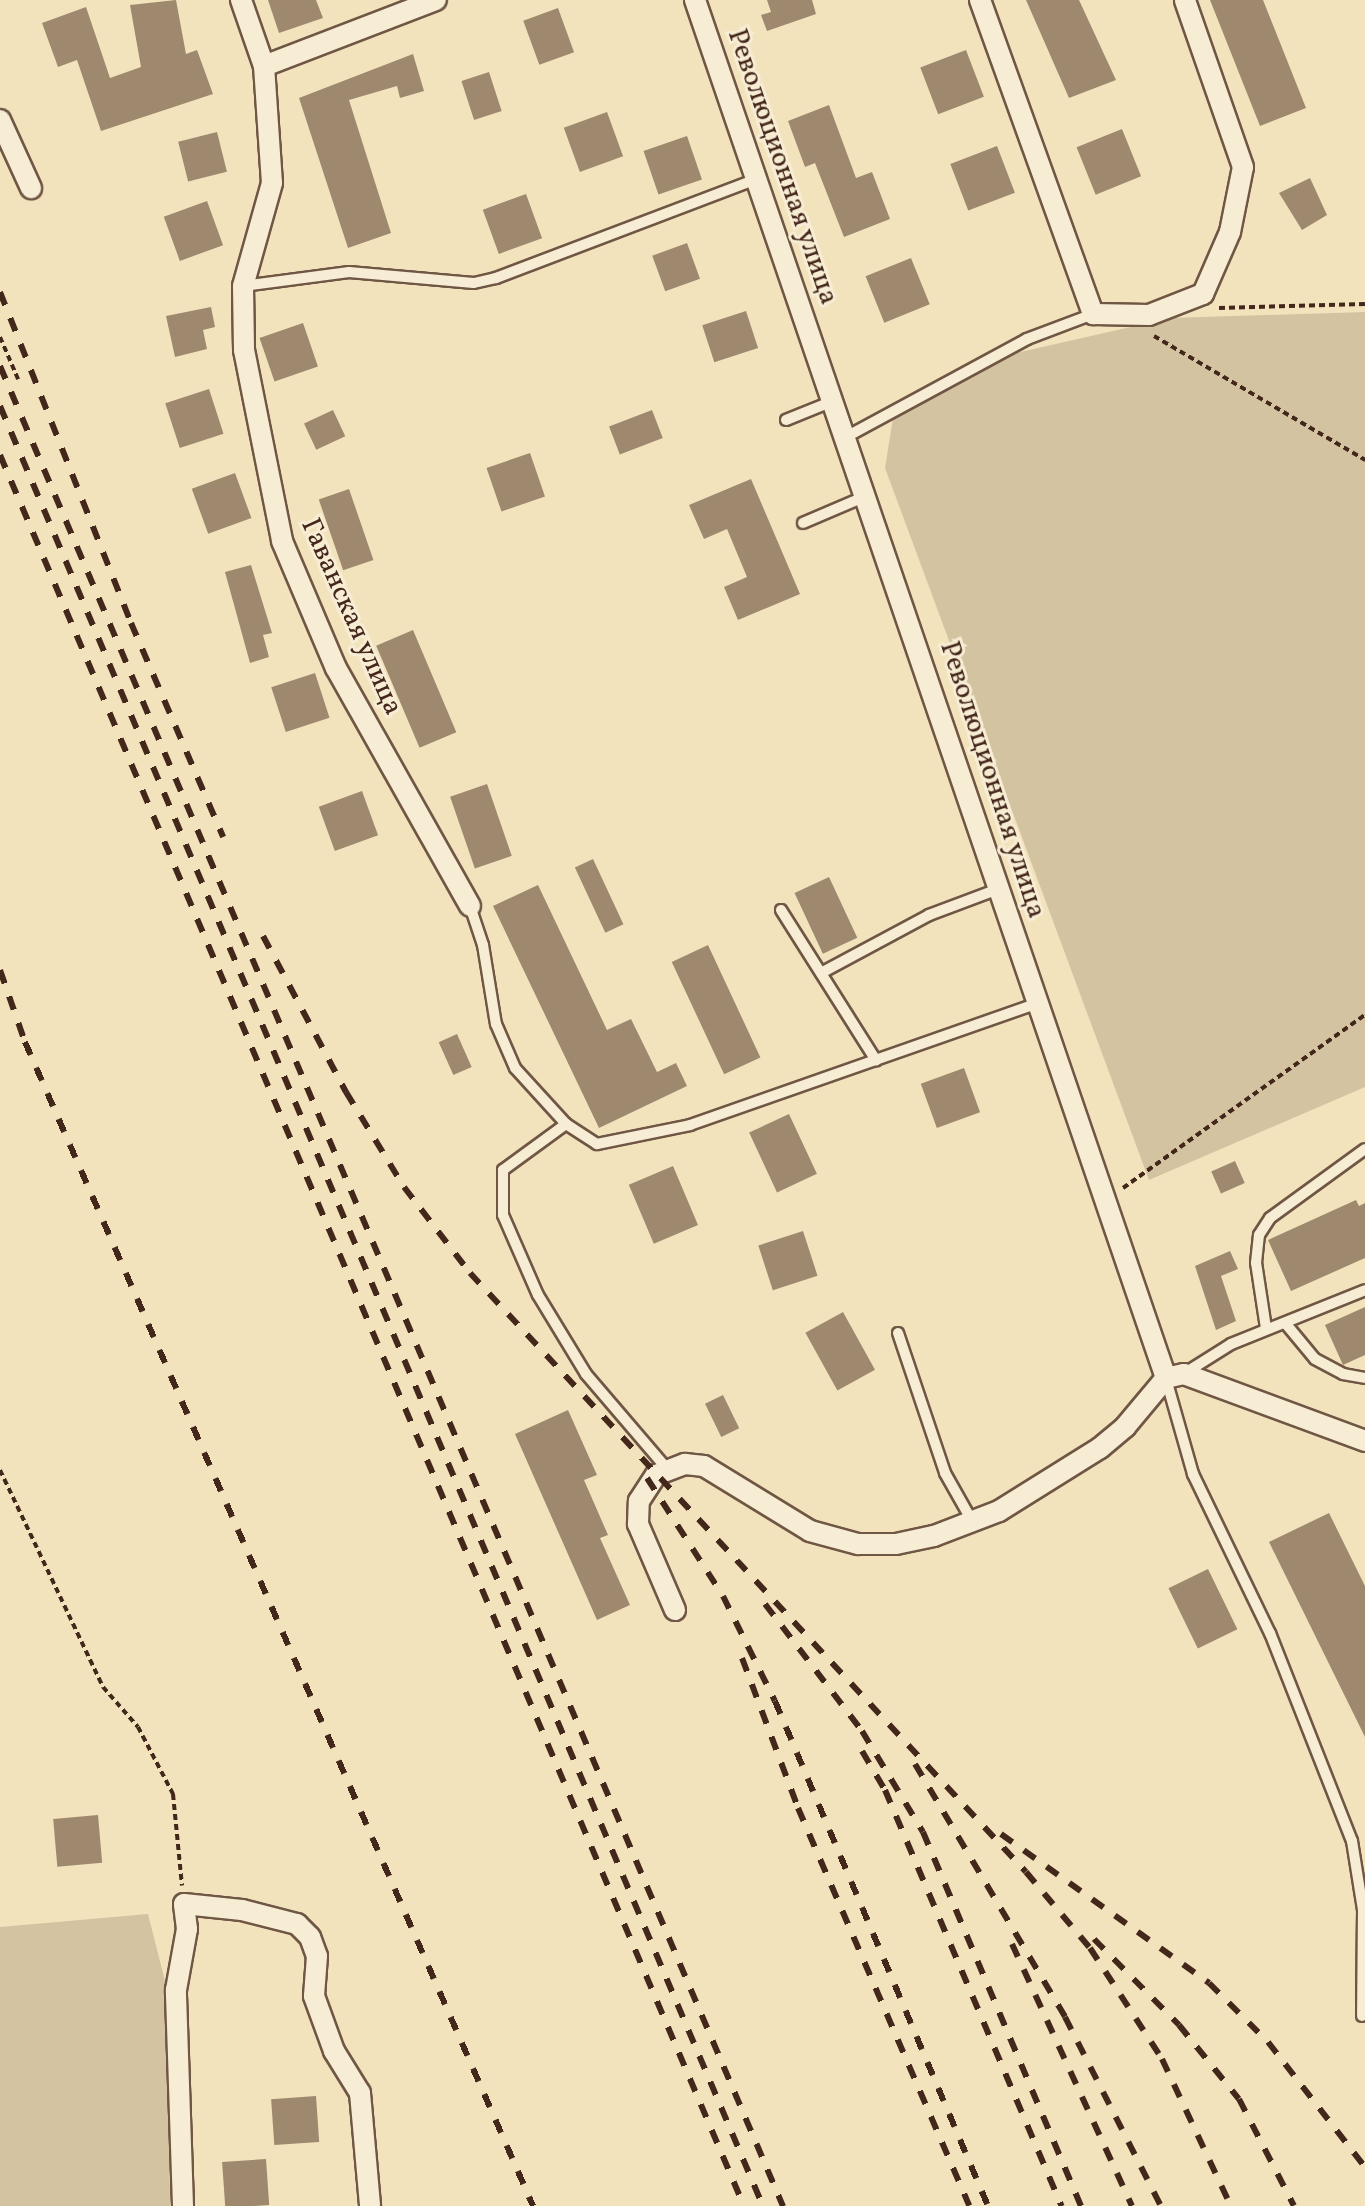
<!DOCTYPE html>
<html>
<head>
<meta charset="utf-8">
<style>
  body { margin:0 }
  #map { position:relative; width:1365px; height:2206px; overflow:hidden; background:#f2e3bd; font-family:Vollkorn,serif }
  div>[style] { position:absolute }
  .green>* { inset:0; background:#d4c3a1 }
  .building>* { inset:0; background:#9e896f; transform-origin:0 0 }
  .path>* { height:4px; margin-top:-2px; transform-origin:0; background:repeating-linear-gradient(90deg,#44271b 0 6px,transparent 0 10px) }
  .roads { filter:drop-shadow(2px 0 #705644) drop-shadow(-2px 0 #705644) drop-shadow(0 2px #705644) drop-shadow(0 -2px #705644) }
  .service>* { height:10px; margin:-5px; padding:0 5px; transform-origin:5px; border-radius:5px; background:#f7edd4 }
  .minor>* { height:20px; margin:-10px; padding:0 10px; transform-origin:10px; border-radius:10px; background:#f7edd4 }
  .rail>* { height:6px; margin-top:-3px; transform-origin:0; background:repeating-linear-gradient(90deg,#44271b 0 14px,transparent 0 28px) }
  span { translate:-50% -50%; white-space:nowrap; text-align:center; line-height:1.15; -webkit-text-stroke:6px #f7edd4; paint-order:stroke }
  .street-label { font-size:28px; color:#44271b }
</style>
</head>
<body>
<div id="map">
  <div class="green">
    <div style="clip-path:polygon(1365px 312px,1365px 1087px,1149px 1180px,885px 468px,893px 418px,1012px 354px,1170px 318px)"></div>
    <div style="clip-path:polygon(148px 1914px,168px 1993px,170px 2206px,0 2206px,0 1927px)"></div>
  </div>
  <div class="building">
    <div style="clip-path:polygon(176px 0,186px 54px,197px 50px,213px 94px,101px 131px,77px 60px,58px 67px,42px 23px,86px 7px,110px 78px,141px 67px,130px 5px)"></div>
    <div style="clip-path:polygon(268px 0,316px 0,323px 18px,279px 33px)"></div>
    <div style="clip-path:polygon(767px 0,812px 0,816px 14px,767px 31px,761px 15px,771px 12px)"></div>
    <div style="clip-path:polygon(1026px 0,1079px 0,1116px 80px,1069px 98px)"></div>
    <div style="clip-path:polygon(1210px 0,1263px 0,1306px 108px,1260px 126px)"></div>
    <div style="left:558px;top:8px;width:47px;height:37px;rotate:70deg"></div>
    <div style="left:966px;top:50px;width:50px;height:49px;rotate:69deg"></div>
    <div style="clip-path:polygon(413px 54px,424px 91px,400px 98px,397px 86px,349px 100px,391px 233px,348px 248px,299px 98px)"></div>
    <div style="left:489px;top:72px;width:41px;height:29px;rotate:72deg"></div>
    <div style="clip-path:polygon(829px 105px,856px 178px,872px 172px,890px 219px,844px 237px,815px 163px,805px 167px,788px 121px)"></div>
    <div style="left:607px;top:112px;width:47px;height:46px;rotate:70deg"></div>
    <div style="left:1122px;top:129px;width:51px;height:49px;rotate:68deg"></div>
    <div style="left:217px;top:132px;width:41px;height:40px;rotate:76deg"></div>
    <div style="left:687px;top:136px;width:46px;height:46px;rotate:71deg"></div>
    <div style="left:997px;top:146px;width:50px;height:50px;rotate:69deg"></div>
    <div style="clip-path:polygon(1310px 178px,1327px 215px,1302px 230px,1279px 193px)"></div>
    <div style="left:526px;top:194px;width:47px;height:46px;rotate:70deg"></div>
    <div style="left:207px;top:201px;width:47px;height:46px;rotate:70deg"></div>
    <div style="left:687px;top:243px;width:38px;height:37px;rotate:70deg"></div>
    <div style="left:911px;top:258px;width:50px;height:49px;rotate:68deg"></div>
    <div style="clip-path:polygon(211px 307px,215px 327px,203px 330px,207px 349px,175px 357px,166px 316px)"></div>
    <div style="left:746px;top:311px;width:39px;height:46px;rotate:72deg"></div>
    <div style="left:303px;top:323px;width:46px;height:46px;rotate:71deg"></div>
    <div style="left:209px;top:389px;width:47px;height:46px;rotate:72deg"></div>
    <div style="left:333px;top:410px;width:29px;height:32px;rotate:65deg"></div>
    <div style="left:652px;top:410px;width:30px;height:46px;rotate:69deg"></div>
    <div style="left:530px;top:453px;width:46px;height:46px;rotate:71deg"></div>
    <div style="left:235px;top:473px;width:48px;height:46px;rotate:70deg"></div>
    <div style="clip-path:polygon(751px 479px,800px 594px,738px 620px,724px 587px,747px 577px,727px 529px,704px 539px,689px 505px)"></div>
    <div style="left:349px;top:489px;width:75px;height:32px;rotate:71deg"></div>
    <div style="clip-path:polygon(251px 565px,272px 633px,263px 635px,269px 657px,250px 663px,225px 572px)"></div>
    <div style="left:413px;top:630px;width:111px;height:40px;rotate:67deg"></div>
    <div style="left:315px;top:673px;width:47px;height:46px;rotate:72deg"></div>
    <div style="left:487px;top:784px;width:76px;height:39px;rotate:71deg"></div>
    <div style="left:362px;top:791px;width:47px;height:46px;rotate:70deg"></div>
    <div style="left:593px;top:859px;width:72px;height:20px;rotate:65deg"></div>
    <div style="left:829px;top:877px;width:67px;height:38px;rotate:65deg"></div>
    <div style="clip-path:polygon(538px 885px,607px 1030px,631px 1019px,657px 1072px,676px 1063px,687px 1086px,599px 1128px,493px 906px)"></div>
    <div style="left:708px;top:945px;width:124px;height:40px;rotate:65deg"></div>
    <div style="left:457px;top:1034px;width:36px;height:20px;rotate:66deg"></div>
    <div style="left:964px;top:1068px;width:47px;height:46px;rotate:70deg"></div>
    <div style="left:789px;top:1114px;width:66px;height:44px;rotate:65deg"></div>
    <div style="left:1235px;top:1161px;width:24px;height:26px;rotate:66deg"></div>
    <div style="left:673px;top:1166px;width:64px;height:48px;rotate:67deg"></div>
    <div style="clip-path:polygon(1356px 1200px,1359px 1206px,1365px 1203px,1365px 1258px,1291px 1291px,1268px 1240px)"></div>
    <div style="left:803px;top:1231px;width:47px;height:47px;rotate:72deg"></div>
    <div style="clip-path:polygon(1230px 1251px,1238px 1269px,1221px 1276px,1236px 1321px,1216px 1330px,1195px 1266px)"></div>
    <div style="clip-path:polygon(1365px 1307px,1365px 1355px,1343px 1365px,1325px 1325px)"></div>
    <div style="left:843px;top:1312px;width:66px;height:43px;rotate:61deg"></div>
    <div style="left:723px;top:1395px;width:37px;height:20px;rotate:64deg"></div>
    <div style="clip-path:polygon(568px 1410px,597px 1475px,584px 1480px,608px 1535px,600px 1538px,630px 1605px,597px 1620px,515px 1434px)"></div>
    <div style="clip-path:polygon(1329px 1513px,1365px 1586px,1365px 1737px,1269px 1542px)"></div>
    <div style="left:1208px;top:1569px;width:67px;height:44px;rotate:64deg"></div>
    <div style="left:98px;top:1815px;width:48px;height:45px;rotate:85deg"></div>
    <div style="left:316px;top:2096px;width:46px;height:45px;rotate:86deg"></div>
    <div style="left:266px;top:2159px;width:46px;height:44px;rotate:86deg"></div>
  </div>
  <div class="path">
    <div style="left:1219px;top:308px;width:146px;rotate:-1.6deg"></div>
    <div style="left:1154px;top:336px;width:245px;rotate:30.4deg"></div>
    <div style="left:0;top:337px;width:46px;rotate:66.8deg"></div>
    <div style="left:1123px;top:1188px;width:297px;rotate:-35.6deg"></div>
    <div style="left:0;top:1470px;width:240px;rotate:64.6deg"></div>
    <div style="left:103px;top:1687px;width:53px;rotate:48.8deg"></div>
    <div style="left:138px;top:1727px;width:76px;rotate:62.4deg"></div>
    <div style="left:173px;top:1794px;width:92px;rotate:84.4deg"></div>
  </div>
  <div class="roads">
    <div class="service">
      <div style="left:243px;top:286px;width:107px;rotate:-7.5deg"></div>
      <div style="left:349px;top:272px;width:125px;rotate:5deg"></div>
      <div style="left:474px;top:283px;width:23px;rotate:-13deg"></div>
      <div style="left:496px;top:278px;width:279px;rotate:-20.8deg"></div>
      <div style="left:786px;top:420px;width:51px;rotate:-22deg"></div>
      <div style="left:846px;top:437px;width:206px;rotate:-28.4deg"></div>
      <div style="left:1027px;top:339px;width:71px;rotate:-20.7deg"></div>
      <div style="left:803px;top:523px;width:69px;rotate:-23.2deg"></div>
      <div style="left:470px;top:906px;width:41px;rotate:71.6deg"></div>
      <div style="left:483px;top:945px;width:80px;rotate:80.7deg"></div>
      <div style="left:496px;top:1024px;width:48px;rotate:66.6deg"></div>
      <div style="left:515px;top:1068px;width:76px;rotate:47.7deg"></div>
      <div style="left:566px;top:1124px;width:78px;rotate:143.9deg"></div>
      <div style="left:503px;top:1170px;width:45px;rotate:90deg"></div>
      <div style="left:503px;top:1215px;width:87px;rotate:66.4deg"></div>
      <div style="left:538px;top:1295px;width:92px;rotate:58.7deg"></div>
      <div style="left:586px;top:1374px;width:126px;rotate:49.5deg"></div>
      <div style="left:781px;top:910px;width:178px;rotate:57.7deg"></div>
      <div style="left:821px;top:973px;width:123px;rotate:-28.2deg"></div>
      <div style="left:929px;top:915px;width:74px;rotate:-20.6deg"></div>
      <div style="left:566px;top:1124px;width:37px;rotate:33deg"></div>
      <div style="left:597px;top:1144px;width:95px;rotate:-11.5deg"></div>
      <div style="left:690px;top:1125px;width:367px;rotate:-19.3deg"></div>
      <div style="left:1286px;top:1324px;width:45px;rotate:50.4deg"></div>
      <div style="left:1315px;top:1359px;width:32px;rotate:28deg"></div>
      <div style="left:1343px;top:1374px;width:22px;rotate:10deg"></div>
      <div style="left:1266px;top:1328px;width:66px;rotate:-98.7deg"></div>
      <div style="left:1256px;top:1263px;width:28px;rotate:-84deg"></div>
      <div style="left:1259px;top:1235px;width:20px;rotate:-57deg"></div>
      <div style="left:1270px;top:1218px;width:117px;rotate:-36deg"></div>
      <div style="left:898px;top:1333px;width:148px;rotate:71.4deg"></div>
      <div style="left:945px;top:1473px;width:55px;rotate:60.6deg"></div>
      <div style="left:1185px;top:1373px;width:54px;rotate:-32.2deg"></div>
      <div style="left:1231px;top:1344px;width:144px;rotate:-21.9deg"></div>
      <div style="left:1166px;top:1379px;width:99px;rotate:74.1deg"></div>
      <div style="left:1193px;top:1474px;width:177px;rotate:64.2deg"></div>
      <div style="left:1270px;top:1633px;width:224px;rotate:68.5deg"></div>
      <div style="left:1352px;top:1841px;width:70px;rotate:80.9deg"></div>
      <div style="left:1363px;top:1910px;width:106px;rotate:90.5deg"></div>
    </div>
    <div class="minor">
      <div style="left:241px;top:0;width:70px;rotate:70.8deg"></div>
      <div style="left:264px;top:66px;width:117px;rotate:86.1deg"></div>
      <div style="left:272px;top:183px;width:107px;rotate:105.7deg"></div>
      <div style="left:243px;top:286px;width:64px;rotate:89.1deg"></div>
      <div style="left:244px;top:350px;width:195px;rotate:78.7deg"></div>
      <div style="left:282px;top:541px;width:138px;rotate:67deg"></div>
      <div style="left:336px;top:668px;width:273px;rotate:60.6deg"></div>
      <div style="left:695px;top:0;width:1456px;rotate:71.13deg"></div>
      <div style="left:980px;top:0;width:334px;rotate:70.2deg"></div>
      <div style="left:1093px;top:314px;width:56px;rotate:1deg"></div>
      <div style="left:1149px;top:315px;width:58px;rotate:-21.3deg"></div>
      <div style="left:1203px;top:294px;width:68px;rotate:-66.5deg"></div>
      <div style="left:1230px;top:232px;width:66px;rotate:-78.7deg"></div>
      <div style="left:1243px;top:167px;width:177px;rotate:-109.2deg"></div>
      <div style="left:264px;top:66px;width:184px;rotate:-21deg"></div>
      <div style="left:0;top:120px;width:75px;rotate:65.5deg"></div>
      <div style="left:1166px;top:1378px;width:18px;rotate:-13deg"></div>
      <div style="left:1184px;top:1374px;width:193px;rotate:20.3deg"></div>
      <div style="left:675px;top:1610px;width:94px;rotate:-113.3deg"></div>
      <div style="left:638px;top:1524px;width:23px;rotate:-88deg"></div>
      <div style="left:639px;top:1501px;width:31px;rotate:-57deg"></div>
      <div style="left:656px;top:1475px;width:31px;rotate:-21deg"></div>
      <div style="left:685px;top:1464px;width:19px;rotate:6deg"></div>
      <div style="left:704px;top:1466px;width:124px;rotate:31.5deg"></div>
      <div style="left:810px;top:1531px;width:50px;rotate:15.2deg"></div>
      <div style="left:858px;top:1544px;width:38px"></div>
      <div style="left:896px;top:1544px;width:39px;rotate:-12deg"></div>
      <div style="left:934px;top:1536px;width:70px;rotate:-21deg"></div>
      <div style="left:999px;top:1511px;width:119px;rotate:-32deg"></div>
      <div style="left:1100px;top:1448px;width:33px;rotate:-40deg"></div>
      <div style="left:1125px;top:1427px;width:64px;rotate:-50.1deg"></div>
      <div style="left:183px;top:2206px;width:216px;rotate:-91.9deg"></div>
      <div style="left:176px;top:1990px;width:62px;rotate:-79.8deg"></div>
      <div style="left:187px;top:1929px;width:25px;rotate:-97deg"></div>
      <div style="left:184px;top:1904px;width:58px;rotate:5.9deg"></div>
      <div style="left:242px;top:1910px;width:57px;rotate:14.3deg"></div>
      <div style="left:297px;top:1924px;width:18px;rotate:45deg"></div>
      <div style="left:310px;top:1937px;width:20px;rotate:70deg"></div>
      <div style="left:317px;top:1956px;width:40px;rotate:94.3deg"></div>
      <div style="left:314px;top:1996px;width:59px;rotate:70deg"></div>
      <div style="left:334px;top:2051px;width:49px;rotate:58.2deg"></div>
      <div style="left:360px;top:2093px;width:113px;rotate:84.9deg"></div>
    </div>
  </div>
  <div class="rail">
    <div style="left:0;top:292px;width:356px;rotate:68.4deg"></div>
    <div style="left:131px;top:623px;width:233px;rotate:66.7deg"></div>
    <div style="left:0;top:366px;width:2000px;rotate:66.95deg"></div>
    <div style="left:0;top:406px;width:1955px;rotate:67.03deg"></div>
    <div style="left:0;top:455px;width:1903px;rotate:66.98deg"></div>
    <div style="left:263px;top:936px;width:177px;rotate:62deg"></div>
    <div style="left:346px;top:1092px;width:111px;rotate:58.6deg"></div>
    <div style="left:404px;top:1187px;width:108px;rotate:52.5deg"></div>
    <div style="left:470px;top:1273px;width:817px;rotate:47.13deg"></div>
    <div style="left:1026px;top:1872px;width:99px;rotate:49.9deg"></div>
    <div style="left:1090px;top:1948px;width:132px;rotate:57deg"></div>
    <div style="left:1162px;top:2059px;width:162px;rotate:64.9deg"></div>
    <div style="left:0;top:970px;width:76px;rotate:70.9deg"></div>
    <div style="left:25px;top:1042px;width:1270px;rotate:66.42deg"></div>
    <div style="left:647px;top:1478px;width:140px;rotate:57.2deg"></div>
    <div style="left:723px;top:1596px;width:117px;rotate:63.7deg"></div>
    <div style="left:775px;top:1701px;width:548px;rotate:67.13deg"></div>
    <div style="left:765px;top:1604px;width:160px;rotate:52.6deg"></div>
    <div style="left:862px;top:1731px;width:118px;rotate:58.9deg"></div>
    <div style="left:923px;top:1832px;width:406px;rotate:67.1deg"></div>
    <div style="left:742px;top:1658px;width:160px;rotate:69.5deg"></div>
    <div style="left:798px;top:1808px;width:433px;rotate:66.7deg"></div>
    <div style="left:862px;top:1751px;width:45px;rotate:59.5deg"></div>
    <div style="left:885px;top:1790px;width:452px;rotate:67deg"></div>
    <div style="left:915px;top:1764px;width:294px;rotate:59.3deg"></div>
    <div style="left:1065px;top:2017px;width:212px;rotate:63.1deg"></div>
    <div style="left:1001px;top:1834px;width:256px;rotate:35.6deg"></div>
    <div style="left:1209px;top:1983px;width:83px;rotate:45deg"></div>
    <div style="left:1268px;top:2042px;width:158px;rotate:52.2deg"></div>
    <div style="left:1094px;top:1939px;width:121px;rotate:45.3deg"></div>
    <div style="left:1179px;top:2025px;width:95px;rotate:51deg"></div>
    <div style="left:1239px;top:2099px;width:120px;rotate:62.8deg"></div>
    <div style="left:1012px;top:1944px;width:288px;rotate:65.4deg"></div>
  </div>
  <div class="street-label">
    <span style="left:782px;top:167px;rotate:71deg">Революционная улица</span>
    <span style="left:351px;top:617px;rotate:66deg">Гаванская улица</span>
    <span style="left:992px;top:780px;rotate:72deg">Революционная улица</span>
  </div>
</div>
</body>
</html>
